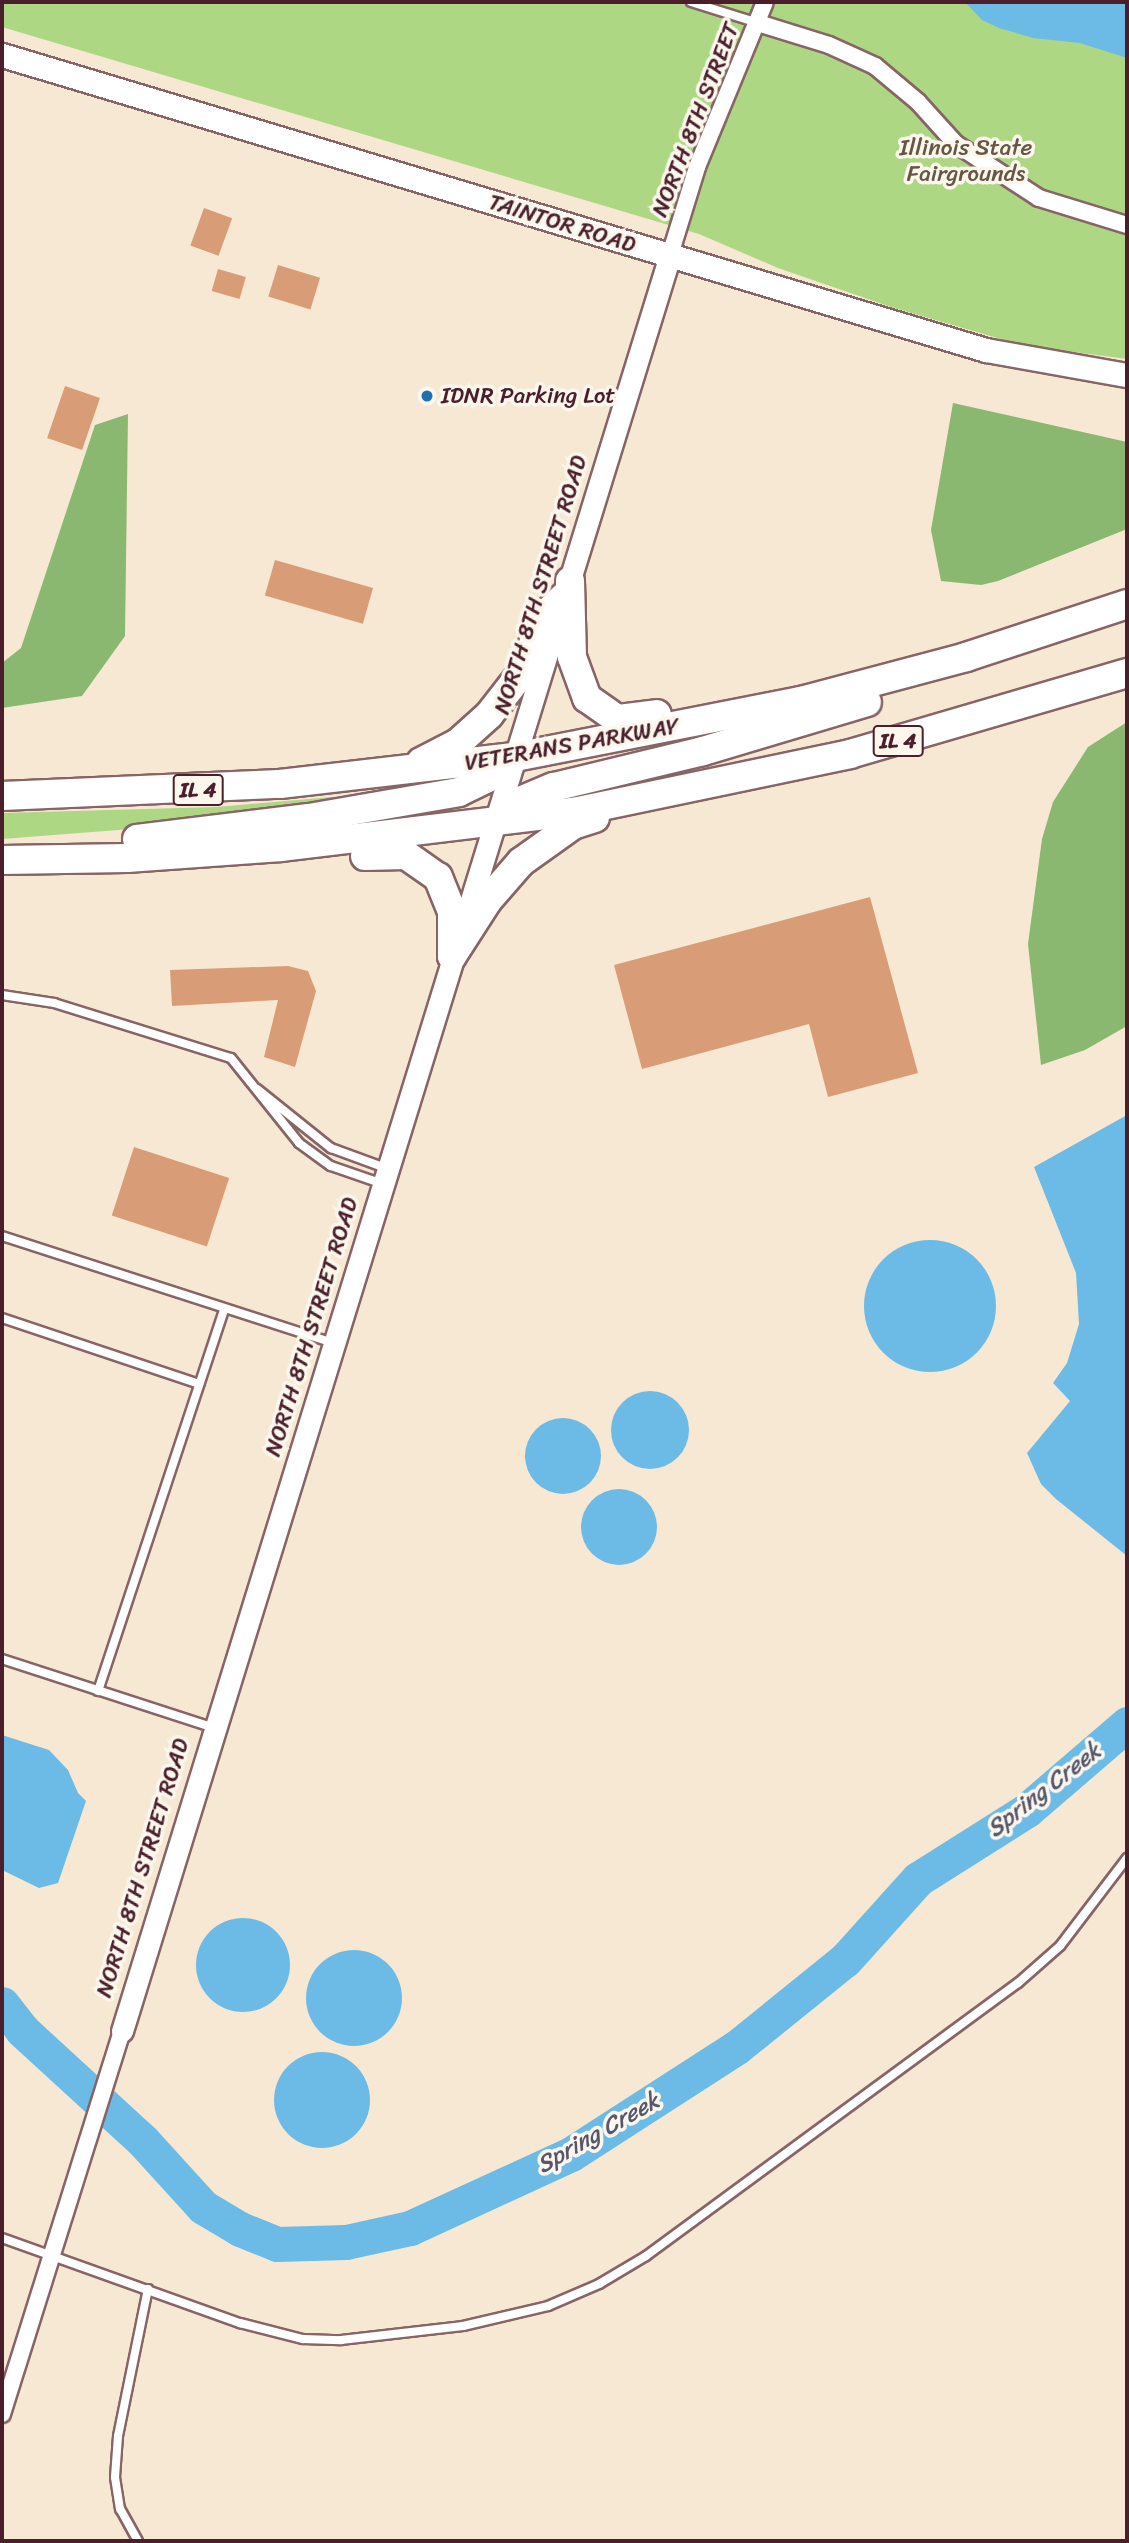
<!DOCTYPE html>
<html>
<head>
<meta charset="utf-8">
<style>
  body { margin:0 }
  #map { position:relative; width:1129px; height:2543px; overflow:hidden; background:#f7e8d3; font-family:Sriracha,sans-serif }
  div>[style] { position:absolute }
  .green>* { inset:0; background:#add782 }
  .forest>* { inset:0; background:#8ab870 }
  .water>* { inset:0; background:#6cbbe6 }
  .round { border-radius:50% }
  .river>* { height:35px; margin:-17.5px; padding:0 17.5px; transform-origin:17.5px; border-radius:17.5px; background:#6cbbe6 }
  .building>* { inset:0; background:#d89d76; transform-origin:0 0 }
  .roads { filter:drop-shadow(2px 0 #876566) drop-shadow(-2px 0 #876566) drop-shadow(0 2px #876566) drop-shadow(0 -2px #876566) }
  .service>* { height:8px; margin:-4px; padding:0 4px; transform-origin:4px; border-radius:4px; background:#fff }
  .minor>* { height:16px; margin:-8px; padding:0 8px; transform-origin:8px; border-radius:8px; background:#fff }
  .tertiary>* { height:21px; margin:-10.5px; padding:0 10.5px; transform-origin:10.5px; border-radius:10.5px; background:#fff }
  .secondary>* { height:23px; margin:-11.5px; padding:0 11.5px; transform-origin:11.5px; border-radius:11.5px; background:#fff }
  .trunk>* { height:28px; margin:-14px; padding:0 14px; transform-origin:14px; border-radius:14px; background:#fff }
  .dots>* { width:19px; height:19px; translate:-50% -50%; box-sizing:border-box; border:4px solid #fbf7ec; border-radius:50% }
  span { translate:-50% -50%; white-space:nowrap; text-align:center; line-height:1.15; -webkit-text-stroke:7px #fbf7ec; paint-order:stroke }
  .shield-label span { padding:2px 5px; background:#fbf7ec; border:2px solid; border-radius:5px; -webkit-text-stroke-width:0 }
  .shield-label { font-size:21px; color:#4a1f2b; font-weight:700 }
  .street-label { font-size:23px; color:#4a1f2b }
  .park-label { font-size:23px; color:#685645 }
  .poi-label { font-size:23px; color:#4a1f2b }
  .left { translate:0 -50%; text-align:left }
  .water-label { font-size:24px; color:#56566c; font-style:italic }
  .frame { position:absolute; inset:0; border:4px solid #4a1f2b; pointer-events:none }
</style>
</head>
<body>
<div id="map">
  <div class="green">
    <div style="clip-path:polygon(2px 2px,1127px 2px,1127px 359px,1021px 345px,891px 307px,778px 268px,699px 234px,2px 27px)"></div>
    <div style="clip-path:polygon(332px 797px,333px 804px,144px 828px,2px 839px,2px 813px,217px 807px)"></div>
  </div>
  <div class="forest">
    <div style="clip-path:polygon(953px 403px,1127px 442px,1127px 529px,998px 581px,981px 585px,941px 581px,931px 530px)"></div>
    <div style="clip-path:polygon(128px 414px,125px 636px,82px 696px,2px 708px,2px 663px,21px 648px,95px 425px)"></div>
    <div style="clip-path:polygon(1127px 722px,1127px 1026px,1085px 1050px,1041px 1065px,1028px 944px,1042px 839px,1053px 802px,1088px 747px)"></div>
  </div>
  <div class="water">
    <div style="clip-path:polygon(965px 2px,1127px 2px,1127px 58px,1080px 43px,1033px 38px,999px 28px,982px 20px)"></div>
    <div style="clip-path:polygon(1127px 1115px,1127px 1556px,1056px 1499px,1041px 1484px,1027px 1453px,1070px 1401px,1053px 1383px,1067px 1363px,1079px 1324px,1076px 1273px,1034px 1167px)"></div>
    <div class="round" style="left:864px;top:1240px;width:132px;height:132px"></div>
    <div class="round" style="left:611px;top:1391px;width:78px;height:78px"></div>
    <div class="round" style="left:525px;top:1418px;width:76px;height:76px"></div>
    <div class="round" style="left:581px;top:1489px;width:76px;height:76px"></div>
    <div style="clip-path:polygon(2px 1735px,49px 1750px,68px 1770px,78px 1793px,86px 1801px,58px 1883px,39px 1888px,2px 1870px)"></div>
    <div class="round" style="left:196px;top:1918px;width:94px;height:94px"></div>
    <div class="round" style="left:306px;top:1950px;width:96px;height:96px"></div>
    <div class="round" style="left:274px;top:2052px;width:96px;height:96px"></div>
  </div>
  <div class="river">
    <div style="left:2px;top:2004px;width:33px;rotate:52deg"></div>
    <div style="left:22px;top:2030px;width:164px;rotate:42.5deg"></div>
    <div style="left:143px;top:2141px;width:89px;rotate:47.7deg"></div>
    <div style="left:203px;top:2207px;width:43px;rotate:30.7deg"></div>
    <div style="left:240px;top:2229px;width:40px;rotate:22deg"></div>
    <div style="left:277px;top:2244px;width:69px;rotate:-1.7deg"></div>
    <div style="left:346px;top:2242px;width:66px;rotate:-12.3deg"></div>
    <div style="left:410px;top:2228px;width:177px;rotate:-24.7deg"></div>
    <div style="left:571px;top:2154px;width:197px;rotate:-32.8deg"></div>
    <div style="left:737px;top:2047px;width:139px;rotate:-38.9deg"></div>
    <div style="left:845px;top:1960px;width:109px;rotate:-48deg"></div>
    <div style="left:918px;top:1879px;width:129px;rotate:-32.3deg"></div>
    <div style="left:1027px;top:1810px;width:132px;rotate:-40.7deg"></div>
  </div>
  <div class="building">
    <div style="left:204px;top:208px;width:30px;height:40px;rotate:20deg"></div>
    <div style="left:278px;top:265px;width:44px;height:33px;rotate:17deg"></div>
    <div style="left:218px;top:269px;width:29px;height:23px;rotate:16deg"></div>
    <div style="left:65px;top:386px;width:37px;height:55px;rotate:19deg"></div>
    <div style="left:275px;top:560px;width:102px;height:37px;rotate:16deg"></div>
    <div style="clip-path:polygon(870px 897px,918px 1073px,828px 1097px,809px 1024px,642px 1069px,614px 965px)"></div>
    <div style="clip-path:polygon(288px 966px,308px 971px,316px 991px,295px 1067px,264px 1057px,278px 1000px,172px 1006px,170px 970px)"></div>
    <div style="left:134px;top:1147px;width:100px;height:72px;rotate:18deg"></div>
  </div>
  <div class="roads">
    <div class="service">
      <div style="left:691px;top:2px;width:70px;rotate:17.4deg"></div>
      <div style="left:2px;top:995px;width:53px;rotate:8.7deg"></div>
      <div style="left:54px;top:1003px;width:185px;rotate:17.3deg"></div>
      <div style="left:231px;top:1058px;width:109px;rotate:51.3deg"></div>
      <div style="left:299px;top:1143px;width:39px;rotate:36deg"></div>
      <div style="left:331px;top:1166px;width:55px;rotate:19.1deg"></div>
      <div style="left:257px;top:1089px;width:95px;rotate:38.6deg"></div>
      <div style="left:331px;top:1148px;width:61px;rotate:20.2deg"></div>
      <div style="left:2px;top:1236px;width:349px;rotate:17.9deg"></div>
      <div style="left:2px;top:1318px;width:208px;rotate:18.5deg"></div>
      <div style="left:2px;top:1659px;width:223px;rotate:18deg"></div>
      <div style="left:98px;top:1691px;width:401px;rotate:-71.7deg"></div>
      <div style="left:2px;top:2238px;width:253px;rotate:19.7deg"></div>
      <div style="left:240px;top:2323px;width:65px;rotate:14.3deg"></div>
      <div style="left:303px;top:2339px;width:38px;rotate:2deg"></div>
      <div style="left:341px;top:2340px;width:123px;rotate:-6.5deg"></div>
      <div style="left:463px;top:2326px;width:87px;rotate:-13.2deg"></div>
      <div style="left:548px;top:2306px;width:56px;rotate:-23.3deg"></div>
      <div style="left:599px;top:2284px;width:55px;rotate:-30.8deg"></div>
      <div style="left:646px;top:2256px;width:461px;rotate:-36.3deg"></div>
      <div style="left:1018px;top:1983px;width:56px;rotate:-41.4deg"></div>
      <div style="left:1060px;top:1946px;width:111px;rotate:-52.7deg"></div>
      <div style="left:138px;top:2541px;width:37px;rotate:-119deg"></div>
      <div style="left:120px;top:2509px;width:32px;rotate:-99deg"></div>
      <div style="left:115px;top:2477px;width:41px;rotate:-85.8deg"></div>
      <div style="left:118px;top:2436px;width:150px;rotate:-78.5deg"></div>
    </div>
    <div class="minor">
      <div style="left:758px;top:23px;width:74px;rotate:17.2deg"></div>
      <div style="left:829px;top:45px;width:51px;rotate:24.5deg"></div>
      <div style="left:875px;top:66px;width:56px;rotate:39.9deg"></div>
      <div style="left:918px;top:102px;width:57px;rotate:47.9deg"></div>
      <div style="left:956px;top:144px;width:99px;rotate:33deg"></div>
      <div style="left:1039px;top:198px;width:92px;rotate:17.1deg"></div>
      <div style="left:670px;top:255px;width:92px;rotate:-72.9deg"></div>
      <div style="left:697px;top:167px;width:178px;rotate:-67.6deg"></div>
      <div style="left:2px;top:2414px;width:401px;rotate:-72.6deg"></div>
    </div>
    <div class="tertiary">
      <div style="left:122px;top:2031px;width:1859px;rotate:-72.85deg"></div>
    </div>
    <div class="secondary">
      <div style="left:2px;top:55px;width:1027px;rotate:16.69deg"></div>
      <div style="left:986px;top:350px;width:143px;rotate:10.1deg"></div>
    </div>
    <div class="trunk">
      <div style="left:570px;top:581px;width:76px;rotate:88.5deg"></div>
      <div style="left:572px;top:657px;width:44px;rotate:69.9deg"></div>
      <div style="left:587px;top:698px;width:37px;rotate:35deg"></div>
      <div style="left:617px;top:719px;width:40px;rotate:-7.1deg"></div>
      <div style="left:421px;top:762px;width:42px;rotate:-27.2deg"></div>
      <div style="left:458px;top:743px;width:42px;rotate:-42.1deg"></div>
      <div style="left:489px;top:715px;width:57px;rotate:-52.1deg"></div>
      <div style="left:524px;top:670px;width:55px;rotate:-70.9deg"></div>
      <div style="left:542px;top:618px;width:32px;rotate:-44deg"></div>
      <div style="left:2px;top:796px;width:278px;rotate:-2.5deg"></div>
      <div style="left:280px;top:784px;width:237px;rotate:-6.6deg"></div>
      <div style="left:515px;top:757px;width:291px;rotate:-11.1deg"></div>
      <div style="left:801px;top:701px;width:171px;rotate:-14.9deg"></div>
      <div style="left:966px;top:657px;width:169px;rotate:-18.2deg"></div>
      <div style="left:495px;top:822px;width:30px;rotate:-41deg"></div>
      <div style="left:518px;top:802px;width:39px;rotate:-23deg"></div>
      <div style="left:554px;top:787px;width:153px;rotate:-13.6deg"></div>
      <div style="left:703px;top:751px;width:171px;rotate:-16.6deg"></div>
      <div style="left:137px;top:839px;width:173px;rotate:-7deg"></div>
      <div style="left:309px;top:818px;width:152px;rotate:-9.8deg"></div>
      <div style="left:459px;top:792px;width:39px;rotate:-26deg"></div>
      <div style="left:494px;top:775px;width:25px;rotate:-40deg"></div>
      <div style="left:365px;top:856px;width:41px;rotate:-1.4deg"></div>
      <div style="left:406px;top:855px;width:39px;rotate:35deg"></div>
      <div style="left:438px;top:877px;width:38px;rotate:68deg"></div>
      <div style="left:452px;top:912px;width:44px;rotate:90deg"></div>
      <div style="left:2px;top:860px;width:125px;rotate:-0.9deg"></div>
      <div style="left:127px;top:858px;width:155px;rotate:-4.1deg"></div>
      <div style="left:282px;top:847px;width:293px;rotate:-6.9deg"></div>
      <div style="left:573px;top:812px;width:283px;rotate:-11.8deg"></div>
      <div style="left:850px;top:754px;width:289px;rotate:-16.3deg"></div>
      <div style="left:452px;top:956px;width:67px;rotate:-57.3deg"></div>
      <div style="left:488px;top:900px;width:50px;rotate:-49deg"></div>
      <div style="left:521px;top:862px;width:64px;rotate:-35.4deg"></div>
      <div style="left:573px;top:825px;width:23px;rotate:-18deg"></div>
    </div>
  </div>
  <div class="dots">
    <div style="left:427px;top:396px;background:#1f6fb2"></div>
  </div>
  <div class="shield-label">
    <span style="left:898px;top:741px">IL 4</span>
    <span style="left:198px;top:790px">IL 4</span>
  </div>
  <div class="street-label">
    <span style="left:696px;top:120px;rotate:-69deg">NORTH 8TH STREET</span>
    <span style="left:562px;top:224px;rotate:17deg">TAINTOR ROAD</span>
    <span style="left:541px;top:585px;rotate:-73deg">NORTH 8TH STREET ROAD</span>
    <span style="left:572px;top:745px;rotate:-10deg">VETERANS PARKWAY</span>
    <span style="left:312px;top:1327px;rotate:-73deg">NORTH 8TH STREET ROAD</span>
    <span style="left:143px;top:1868px;rotate:-73deg">NORTH 8TH STREET ROAD</span>
  </div>
  <div class="park-label">
    <span style="left:966px;top:161px">Illinois State<br>Fairgrounds</span>
  </div>
  <div class="poi-label">
    <span class="left" style="left:441px;top:396px">IDNR Parking Lot</span>
  </div>
  <div class="water-label">
    <span style="left:1044px;top:1790px;rotate:-38deg">Spring Creek</span>
    <span style="left:598px;top:2133px;rotate:-30deg">Spring Creek</span>
  </div>
  <div class="frame"></div>
</div>
</body>
</html>
